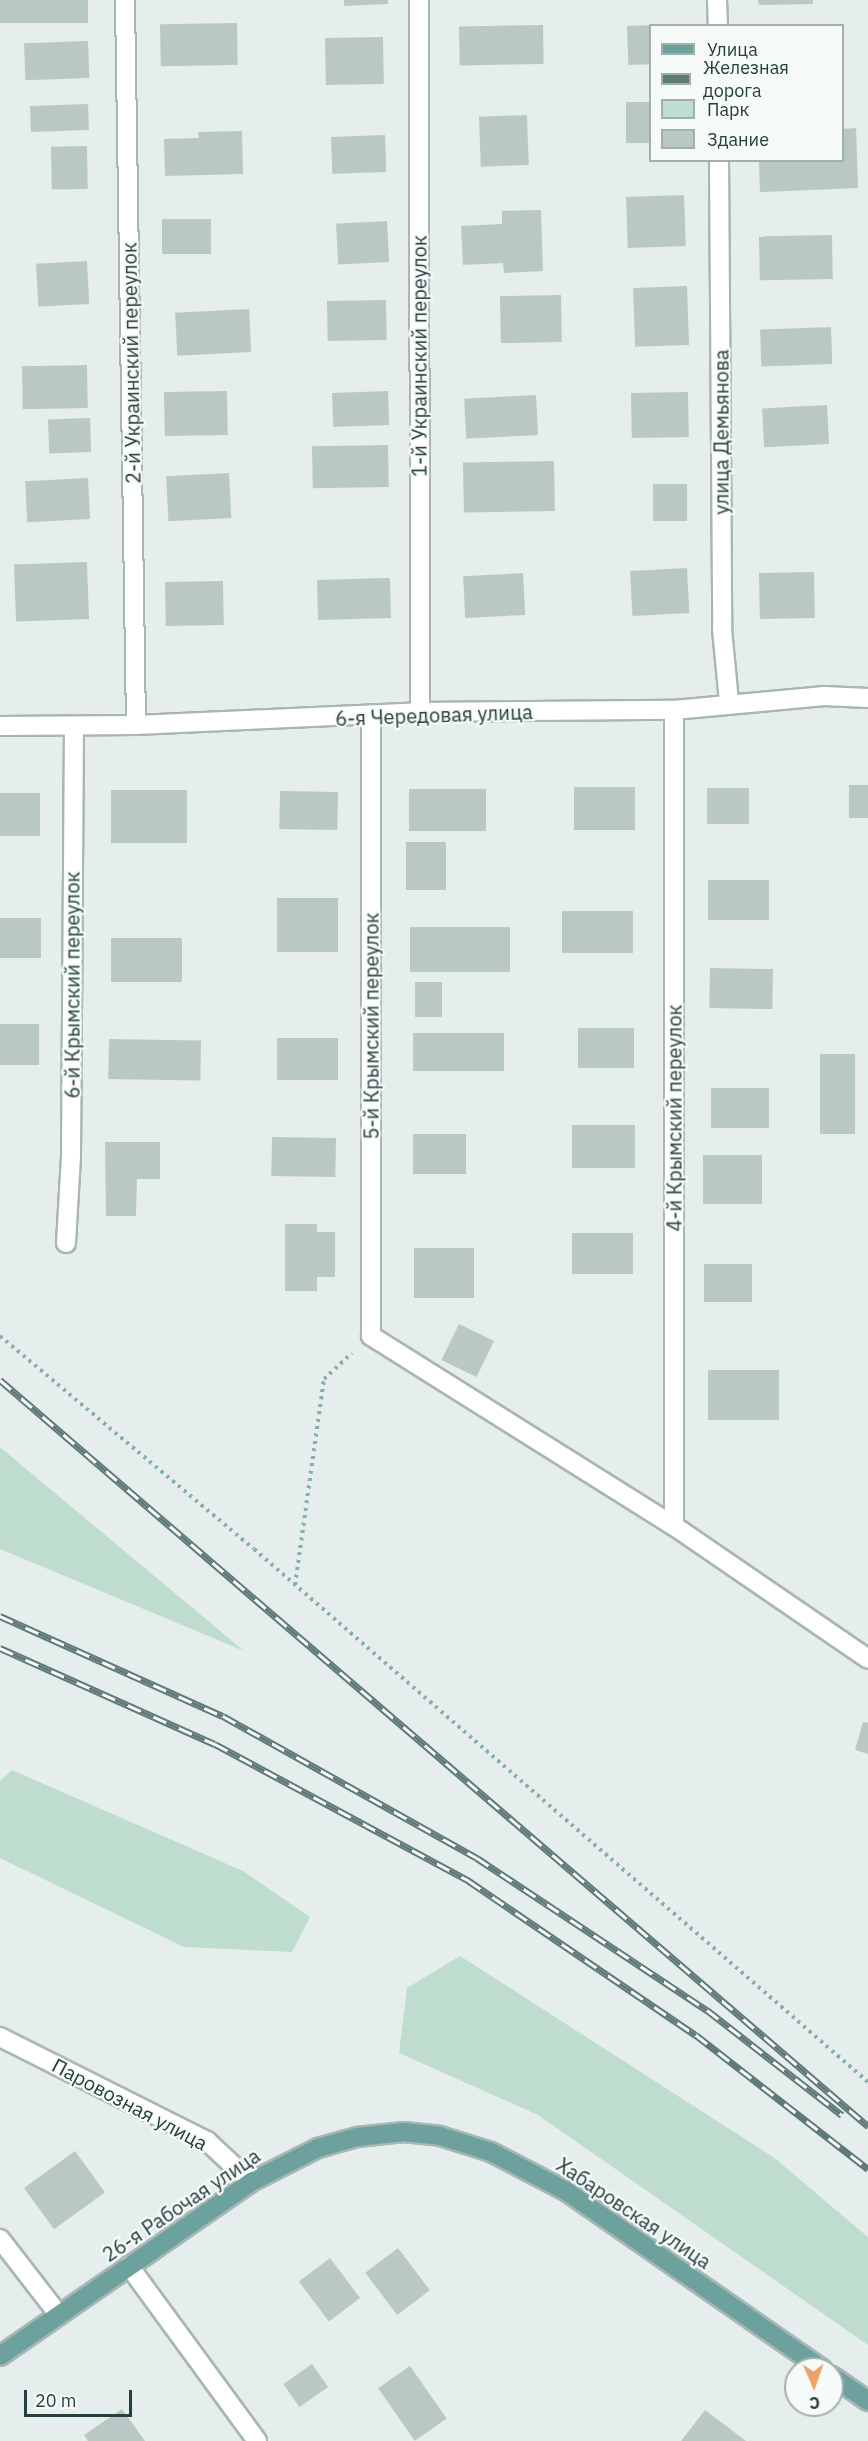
<!DOCTYPE html>
<html>
<head>
<meta charset="utf-8">
<style>
  body { margin:0 }
  #map { position:relative; width:868px; height:2441px; overflow:hidden; background:#e5eeec; font-family:"IBM Plex Sans",sans-serif }
  div>[style] { position:absolute }
  .green>* { inset:0; background:#bfddce }
  .building>* { inset:0; background:#bac8c5; transform-origin:0 0 }
  .path>* { height:4px; margin-top:-2px; transform-origin:0; background:repeating-linear-gradient(90deg,#87b0ab 0 3px,transparent 0 7.5px) }
  .roads { filter:drop-shadow(2px 0 #a8b6b4) drop-shadow(-2px 0 #a8b6b4) drop-shadow(0 2px #a8b6b4) drop-shadow(0 -2px #a8b6b4) }
  .minor>* { height:18px; margin:-9px; padding:0 9px; transform-origin:9px; border-radius:9px; background:#fff }
  .major>* { height:18px; margin:-9px; padding:0 9px; transform-origin:9px; border-radius:9px; background:#6ca19e }
  .rail>* { height:7px; margin-top:-3.5px; transform-origin:0; background:repeating-linear-gradient(90deg,#f6faf9 0 14px,#607a78 0 28px); box-sizing:border-box; border-block:2px solid #607a78 }
  span { translate:-50% -50%; white-space:nowrap; text-align:center; line-height:1.15; -webkit-text-stroke:4.5px #f6faf9; paint-order:stroke }
  .street-label { font-size:20px; color:#253f3d }
  .legend { position:absolute; left:649px; top:24px; width:195px; height:138px; box-sizing:border-box; background:#f6faf9; border:2px solid #a2afae; margin:0; padding:8px 10px; list-style:none; font-size:18px; color:#253f3d }
  .legend li { display:flex; align-items:center; gap:12px; height:30px }
  .legend b { width:30px; border:2px solid #a2afae }
  .north { position:absolute; left:784px; top:2357px; width:60px; height:60px; box-sizing:border-box; background:#f6faf9; border:2px solid #a2afae; border-radius:50%; rotate:178deg; font-size:16px; font-weight:700; line-height:24px; text-align:center; color:#253f3d }
  .north::after { content:''; display:block; margin:auto; width:21px; height:27px; background:#eca365; clip-path:polygon(50% 0,100% 100%,50% 72%,0 100%) }
  .scale { position:absolute; left:24px; top:2390px; width:108px; height:27px; box-sizing:border-box; border:3px solid #253f3d; border-top:0; padding-left:8px; font-size:18px; line-height:21px; white-space:nowrap; color:#253f3d; -webkit-text-stroke:4px #f6faf9; paint-order:stroke }
</style>
</head>
<body>
<div id="map">
  <div class="green">
    <div style="clip-path:polygon(0 1447px,244px 1651px,0 1549px)"></div>
    <div style="clip-path:polygon(12px 1770px,243px 1871px,310px 1917px,292px 1952px,184px 1947px,0 1858px,0 1781px)"></div>
    <div style="clip-path:polygon(460px 1956px,773px 2157px,868px 2237px,868px 2345px,538px 2115px,399px 2053px,407px 1988px)"></div>
  </div>
  <div class="building">
    <div style="left:0;top:0;width:88px;height:23px"></div>
    <div style="clip-path:polygon(344px 0,388px 0,388px 4px,344px 6px)"></div>
    <div style="clip-path:polygon(758px 0,813px 0,813px 4px,759px 5px)"></div>
    <div style="left:237px;top:23px;width:42px;height:77px;rotate:89deg"></div>
    <div style="left:543px;top:25px;width:39px;height:84px;rotate:89deg"></div>
    <div style="left:627px;top:26px;width:23px;height:39px;rotate:-2deg"></div>
    <div style="left:383px;top:37px;width:47px;height:58px;rotate:89deg"></div>
    <div style="left:88px;top:41px;width:37px;height:64px;rotate:88deg"></div>
    <div style="left:650px;top:102px;width:41px;height:24px;rotate:90deg"></div>
    <div style="left:88px;top:104px;width:26px;height:58px;rotate:88deg"></div>
    <div style="left:527px;top:115px;width:50px;height:48px;rotate:88deg"></div>
    <div style="clip-path:polygon(856px 128px,858px 188px,760px 192px,759px 160px,842px 160px,842px 129px)"></div>
    <div style="clip-path:polygon(242px 131px,243px 174px,165px 176px,164px 139px,199px 138px,198px 132px)"></div>
    <div style="left:385px;top:135px;width:37px;height:54px;rotate:88deg"></div>
    <div style="left:87px;top:146px;width:43px;height:36px;rotate:89deg"></div>
    <div style="left:684px;top:195px;width:51px;height:58px;rotate:88deg"></div>
    <div style="clip-path:polygon(541px 210px,543px 271px,504px 273px,503px 263px,463px 265px,461px 226px,502px 224px,502px 211px)"></div>
    <div style="left:211px;top:219px;width:35px;height:49px;rotate:90deg"></div>
    <div style="left:387px;top:221px;width:41px;height:51px;rotate:87deg"></div>
    <div style="left:832px;top:235px;width:44px;height:73px;rotate:89deg"></div>
    <div style="left:87px;top:261px;width:43px;height:51px;rotate:87deg"></div>
    <div style="left:687px;top:286px;width:59px;height:54px;rotate:88deg"></div>
    <div style="left:561px;top:295px;width:47px;height:61px;rotate:89deg"></div>
    <div style="left:386px;top:300px;width:40px;height:59px;rotate:89deg"></div>
    <div style="left:249px;top:309px;width:43px;height:74px;rotate:87deg"></div>
    <div style="left:831px;top:327px;width:37px;height:71px;rotate:88deg"></div>
    <div style="left:87px;top:365px;width:43px;height:65px;rotate:89deg"></div>
    <div style="left:227px;top:391px;width:44px;height:63px;rotate:89deg"></div>
    <div style="left:388px;top:391px;width:34px;height:56px;rotate:88deg"></div>
    <div style="left:688px;top:392px;width:45px;height:57px;rotate:89deg"></div>
    <div style="left:536px;top:395px;width:40px;height:72px;rotate:87deg"></div>
    <div style="left:827px;top:405px;width:39px;height:65px;rotate:87deg"></div>
    <div style="left:90px;top:418px;width:34px;height:42px;rotate:88deg"></div>
    <div style="left:388px;top:445px;width:42px;height:76px;rotate:89deg"></div>
    <div style="left:554px;top:461px;width:50px;height:91px;rotate:89deg"></div>
    <div style="left:229px;top:473px;width:45px;height:63px;rotate:87deg"></div>
    <div style="left:88px;top:478px;width:41px;height:63px;rotate:87deg"></div>
    <div style="left:653px;top:484px;width:34px;height:37px"></div>
    <div style="left:87px;top:562px;width:57px;height:73px;rotate:88deg"></div>
    <div style="left:687px;top:568px;width:45px;height:57px;rotate:87deg"></div>
    <div style="left:814px;top:572px;width:46px;height:55px;rotate:89deg"></div>
    <div style="left:523px;top:573px;width:42px;height:60px;rotate:87deg"></div>
    <div style="clip-path:polygon(386px 578px,390px 578px,391px 618px,318px 620px,317px 580px)"></div>
    <div style="left:223px;top:581px;width:44px;height:58px;rotate:89deg"></div>
    <div style="left:849px;top:785px;width:19px;height:33px"></div>
    <div style="left:574px;top:787px;width:61px;height:43px"></div>
    <div style="left:707px;top:788px;width:42px;height:36px"></div>
    <div style="left:409px;top:789px;width:77px;height:42px"></div>
    <div style="left:187px;top:790px;width:53px;height:76px;rotate:90deg"></div>
    <div style="left:280px;top:791px;width:58px;height:38px;rotate:1deg"></div>
    <div style="left:0;top:793px;width:40px;height:43px"></div>
    <div style="left:406px;top:842px;width:40px;height:48px"></div>
    <div style="left:708px;top:880px;width:61px;height:40px"></div>
    <div style="left:277px;top:898px;width:61px;height:54px"></div>
    <div style="left:562px;top:911px;width:71px;height:42px"></div>
    <div style="left:0;top:918px;width:41px;height:40px"></div>
    <div style="left:410px;top:927px;width:100px;height:45px"></div>
    <div style="left:111px;top:938px;width:71px;height:44px"></div>
    <div style="left:710px;top:968px;width:63px;height:40px;rotate:1deg"></div>
    <div style="left:415px;top:982px;width:27px;height:35px"></div>
    <div style="left:39px;top:1024px;width:41px;height:39px;rotate:90deg"></div>
    <div style="left:578px;top:1028px;width:56px;height:40px"></div>
    <div style="left:504px;top:1033px;width:38px;height:91px;rotate:90deg"></div>
    <div style="left:277px;top:1038px;width:61px;height:42px"></div>
    <div style="left:109px;top:1039px;width:92px;height:40px;rotate:1deg"></div>
    <div style="left:820px;top:1054px;width:35px;height:80px"></div>
    <div style="left:711px;top:1088px;width:58px;height:40px"></div>
    <div style="left:635px;top:1125px;width:43px;height:63px;rotate:90deg"></div>
    <div style="left:413px;top:1134px;width:53px;height:40px"></div>
    <div style="left:272px;top:1137px;width:64px;height:39px;rotate:1deg"></div>
    <div style="clip-path:polygon(105px 1142px,160px 1142px,160px 1179px,137px 1179px,136px 1216px,106px 1216px)"></div>
    <div style="left:703px;top:1155px;width:59px;height:49px"></div>
    <div style="clip-path:polygon(285px 1224px,317px 1224px,317px 1232px,335px 1232px,335px 1277px,317px 1277px,317px 1291px,285px 1291px)"></div>
    <div style="left:572px;top:1233px;width:61px;height:41px"></div>
    <div style="left:474px;top:1248px;width:50px;height:60px;rotate:90deg"></div>
    <div style="left:704px;top:1264px;width:48px;height:38px"></div>
    <div style="left:459px;top:1324px;width:39px;height:40px;rotate:26deg"></div>
    <div style="left:708px;top:1370px;width:71px;height:50px"></div>
    <div style="clip-path:polygon(863px 1722px,868px 1723px,868px 1754px,855px 1750px)"></div>
    <div style="left:75px;top:2151px;width:51px;height:63px;rotate:54deg"></div>
    <div style="left:398px;top:2248px;width:53px;height:41px;rotate:53deg"></div>
    <div style="left:330px;top:2258px;width:50px;height:39px;rotate:53deg"></div>
    <div style="left:312px;top:2364px;width:28px;height:35px;rotate:55deg"></div>
    <div style="left:410px;top:2366px;width:64px;height:39px;rotate:55deg"></div>
    <div style="clip-path:polygon(122px 2409px,145px 2441px,88px 2441px,84px 2435px)"></div>
    <div style="clip-path:polygon(705px 2410px,746px 2441px,681px 2441px)"></div>
  </div>
  <div class="path">
    <div style="left:0;top:1336px;width:331px;rotate:40deg"></div>
    <div style="left:254px;top:1549px;width:813px;rotate:40.96deg"></div>
    <div style="left:295px;top:1585px;width:208px;rotate:-82deg"></div>
    <div style="left:324px;top:1379px;width:38px;rotate:-43deg"></div>
  </div>
  <div class="roads">
    <div class="minor">
      <div style="left:125px;top:0;width:725px;rotate:89.13deg"></div>
      <div style="left:419px;top:0;width:712px;rotate:89.92deg"></div>
      <div style="left:717px;top:0;width:26px;rotate:88deg"></div>
      <div style="left:719px;top:160px;width:469px;rotate:89.6deg"></div>
      <div style="left:722px;top:629px;width:73px;rotate:84.5deg"></div>
      <div style="left:674px;top:710px;width:816px;rotate:90deg"></div>
      <div style="left:371px;top:716px;width:620px;rotate:90deg"></div>
      <div style="left:371px;top:1336px;width:358px;rotate:32.1deg"></div>
      <div style="left:674px;top:1526px;width:235px;rotate:34.4deg"></div>
      <div style="left:0;top:726px;width:136px;rotate:-0.4deg"></div>
      <div style="left:136px;top:725px;width:284px;rotate:-2.6deg"></div>
      <div style="left:420px;top:712px;width:254px;rotate:-0.5deg"></div>
      <div style="left:674px;top:710px;width:151px;rotate:-5.3deg"></div>
      <div style="left:824px;top:696px;width:44px;rotate:2.6deg"></div>
      <div style="left:66px;top:1243px;width:87px;rotate:-86.7deg"></div>
      <div style="left:71px;top:1156px;width:430px;rotate:-89.6deg"></div>
      <div style="left:0;top:2037px;width:232px;rotate:26.7deg"></div>
      <div style="left:207px;top:2141px;width:60px;rotate:43deg"></div>
      <div style="left:0;top:2239px;width:96px;rotate:52.2deg"></div>
      <div style="left:129px;top:2266px;width:217px;rotate:53.8deg"></div>
    </div>
    <div class="major">
      <div style="left:0;top:2356px;width:305px;rotate:-34.7deg"></div>
      <div style="left:251px;top:2182px;width:75px;rotate:-26.9deg"></div>
      <div style="left:318px;top:2148px;width:41px;rotate:-15.8deg"></div>
      <div style="left:357px;top:2137px;width:47px;rotate:-6.1deg"></div>
      <div style="left:404px;top:2132px;width:36px;rotate:6deg"></div>
      <div style="left:440px;top:2136px;width:53px;rotate:17.4deg"></div>
      <div style="left:491px;top:2152px;width:85px;rotate:27.5deg"></div>
      <div style="left:566px;top:2191px;width:312px;rotate:34.8deg"></div>
      <div style="left:832px;top:2376px;width:44px;rotate:34.8deg"></div>
    </div>
  </div>
  <div class="rail">
    <div style="left:0;top:1380px;width:1145px;rotate:40.68deg"></div>
    <div style="left:0;top:1616px;width:244px;rotate:24.2deg"></div>
    <div style="left:223px;top:1716px;width:291px;rotate:29.2deg"></div>
    <div style="left:477px;top:1858px;width:276px;rotate:33.5deg"></div>
    <div style="left:707px;top:2010px;width:171px;rotate:37.9deg"></div>
    <div style="left:0;top:1648px;width:235px;rotate:24.1deg"></div>
    <div style="left:215px;top:1744px;width:289px;rotate:28.3deg"></div>
    <div style="left:469px;top:1881px;width:274px;rotate:34.2deg"></div>
    <div style="left:696px;top:2035px;width:218px;rotate:37.9deg"></div>
  </div>
  <div class="street-label">
    <span style="left:419px;top:356px;rotate:-90deg">1-й Украинский переулок</span>
    <span style="left:131px;top:363px;rotate:-91deg">2-й Украинский переулок</span>
    <span style="left:721px;top:432px;rotate:-90deg">улица Демьянова</span>
    <span style="left:434px;top:715px;rotate:-2deg">6-я Чередовая улица</span>
    <span style="left:72px;top:985px;rotate:-90deg">6-й Крымский переулок</span>
    <span style="left:371px;top:1026px;rotate:-90deg">5-й Крымский переулок</span>
    <span style="left:674px;top:1118px;rotate:-90deg">4-й Крымский переулок</span>
    <span style="left:130px;top:2104px;rotate:28deg">Паровозная улица</span>
    <span style="left:181px;top:2205px;rotate:-34deg">26-я Рабочая улица</span>
    <span style="left:634px;top:2213px;rotate:34deg">Хабаровская улица</span>
  </div>
  <ul class="legend">
  <li><b style="height:8px;background:#6ca19e"></b>Улица</li>
  <li><b style="height:8px;background:#607a78"></b>Железная дорога</li>
  <li><b style="height:16px;background:#bfddce"></b>Парк</li>
  <li><b style="height:16px;background:#bac8c5"></b>Здание</li>
  </ul>
  <div class="north">С</div>
  <div class="scale">20 m</div>
</div>
</body>
</html>
